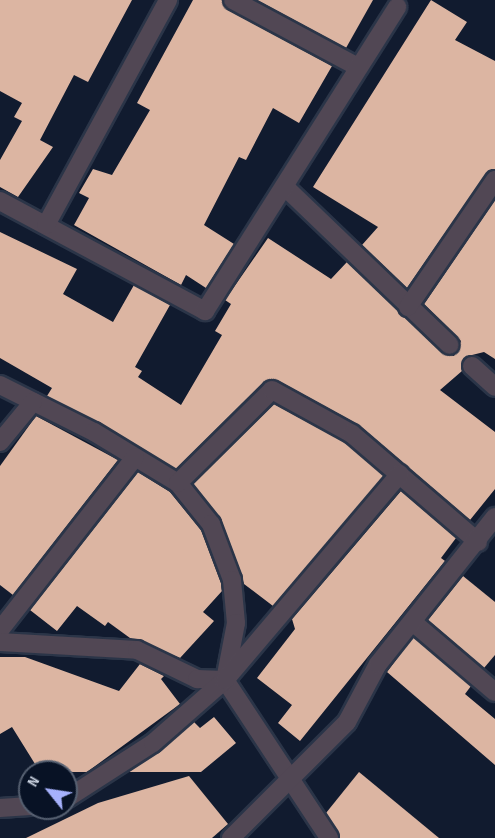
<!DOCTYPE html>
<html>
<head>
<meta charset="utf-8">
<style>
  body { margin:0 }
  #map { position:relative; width:495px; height:838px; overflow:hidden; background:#111b2f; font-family:"Sofia Sans Condensed",sans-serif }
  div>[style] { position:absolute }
  .building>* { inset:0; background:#dcb5a2 }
  .roads { filter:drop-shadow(2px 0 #2b3548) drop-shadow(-2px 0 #2b3548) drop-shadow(0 2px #2b3548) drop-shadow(0 -2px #2b3548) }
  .minor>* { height:18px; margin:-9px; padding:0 9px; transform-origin:9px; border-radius:9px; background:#514754 }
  span { translate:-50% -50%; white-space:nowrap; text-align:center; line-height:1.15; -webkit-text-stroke:6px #081225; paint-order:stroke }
  .north { position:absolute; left:18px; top:760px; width:60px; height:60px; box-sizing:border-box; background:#081225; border:2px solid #566071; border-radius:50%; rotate:300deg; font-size:16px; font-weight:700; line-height:24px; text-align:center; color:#ccd4e2 }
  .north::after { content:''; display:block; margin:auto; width:21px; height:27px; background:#a6b1fc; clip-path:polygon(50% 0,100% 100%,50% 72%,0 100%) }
</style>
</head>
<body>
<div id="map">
  <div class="building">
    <div style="clip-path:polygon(0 0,132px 0,88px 82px,74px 75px,40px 140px,53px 147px,18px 197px,0 187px,0 160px,22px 121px,14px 117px,22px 103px,0 91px)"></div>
    <div style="clip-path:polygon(193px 0,222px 0,228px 10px,332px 66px,299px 123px,273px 108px,246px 160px,239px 157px,204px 225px,234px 244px,206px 288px,186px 275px,181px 285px,74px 225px,89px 198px,79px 193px,93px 169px,112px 175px,150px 110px,137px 103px)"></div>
    <div style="clip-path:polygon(257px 0,373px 0,346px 48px)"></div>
    <div style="clip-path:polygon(431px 0,467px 22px,455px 40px,495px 61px,495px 169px,486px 174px,407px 288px,362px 245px,378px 227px,313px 187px)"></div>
    <div style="clip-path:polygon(495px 200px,495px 359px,484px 352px,468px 356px,462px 371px,440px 390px,495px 432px,495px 489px,470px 520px,359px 425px,277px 380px,264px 382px,176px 469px,47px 396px,52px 388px,0 358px,0 232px,77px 269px,63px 294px,113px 322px,134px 285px,170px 305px,135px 367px,142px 371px,138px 377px,181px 405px,222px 335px,215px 331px,231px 304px,225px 300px,268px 238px,331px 279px,347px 262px,442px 353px,454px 356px,461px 341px,424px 304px)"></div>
    <div style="clip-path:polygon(274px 404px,346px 443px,384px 476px,273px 606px,244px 584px,221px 520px,193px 484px)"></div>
    <div style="clip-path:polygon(36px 416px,118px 460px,13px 595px,0 585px,0 466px)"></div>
    <div style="clip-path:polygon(138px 472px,170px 492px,201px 530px,221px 583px,222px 591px,203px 612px,214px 621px,180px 658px,130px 638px,108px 622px,105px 626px,77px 606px,57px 631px,30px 610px)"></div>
    <div style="clip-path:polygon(401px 491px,456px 538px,441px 558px,445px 561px,300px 741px,278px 723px,292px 705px,257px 678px,295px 629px,292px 619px)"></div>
    <div style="clip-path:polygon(463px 576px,495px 602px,495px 655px,484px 668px,428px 620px)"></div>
    <div style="clip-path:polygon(413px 637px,471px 686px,465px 694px,495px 719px,495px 765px,387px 672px)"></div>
    <div style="clip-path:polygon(0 657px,25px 657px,119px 691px,140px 664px,164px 676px,161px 679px,180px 704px,87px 772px,40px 772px,12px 727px,0 734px)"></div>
    <div style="clip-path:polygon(214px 717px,236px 743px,201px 772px,129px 772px,194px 722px,200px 728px)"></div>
    <div style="clip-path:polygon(359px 772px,439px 838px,340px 838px,326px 813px)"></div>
    <div style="clip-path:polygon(189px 776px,228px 824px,212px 838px,26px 838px,98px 803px)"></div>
  </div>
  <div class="roads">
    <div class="minor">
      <div style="left:233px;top:0;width:142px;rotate:28.2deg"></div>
      <div style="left:285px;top:187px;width:228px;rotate:43.8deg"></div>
      <div style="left:0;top:201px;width:233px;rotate:28.2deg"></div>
      <div style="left:205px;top:311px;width:360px;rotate:-57.7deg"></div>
      <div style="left:46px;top:225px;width:256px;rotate:-61.5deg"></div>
      <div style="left:408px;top:307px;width:154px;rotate:-55.6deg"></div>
      <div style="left:472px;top:366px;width:31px;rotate:42deg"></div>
      <div style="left:0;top:385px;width:105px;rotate:26.6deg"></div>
      <div style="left:94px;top:432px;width:98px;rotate:31.3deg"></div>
      <div style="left:178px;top:483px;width:53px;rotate:51.2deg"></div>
      <div style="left:211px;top:524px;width:60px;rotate:69.4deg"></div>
      <div style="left:232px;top:580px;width:43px;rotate:84.7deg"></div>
      <div style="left:236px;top:623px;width:58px;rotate:100.9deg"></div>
      <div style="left:225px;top:680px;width:189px;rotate:56.6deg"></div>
      <div style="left:0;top:442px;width:52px;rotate:-50.5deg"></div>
      <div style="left:178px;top:483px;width:132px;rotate:-44.7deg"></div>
      <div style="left:272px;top:390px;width:91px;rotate:28.8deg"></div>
      <div style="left:352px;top:434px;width:166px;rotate:40.6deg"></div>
      <div style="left:415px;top:624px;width:105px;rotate:40.4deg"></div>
      <div style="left:0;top:630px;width:219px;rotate:-52deg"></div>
      <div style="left:0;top:642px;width:137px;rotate:3.3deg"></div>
      <div style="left:137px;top:650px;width:67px;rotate:25.8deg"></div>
      <div style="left:197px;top:679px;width:28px;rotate:2deg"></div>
      <div style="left:66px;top:799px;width:103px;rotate:-32.8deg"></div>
      <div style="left:153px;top:743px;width:96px;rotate:-41.2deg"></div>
      <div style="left:225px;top:680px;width:270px;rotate:-49.7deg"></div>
      <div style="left:0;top:808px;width:30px;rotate:-4deg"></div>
      <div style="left:231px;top:838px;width:164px;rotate:-45deg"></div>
      <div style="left:347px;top:722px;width:66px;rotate:-61.9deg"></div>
      <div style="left:378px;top:664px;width:188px;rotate:-51.5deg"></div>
    </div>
  </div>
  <div class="north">N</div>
</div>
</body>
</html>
